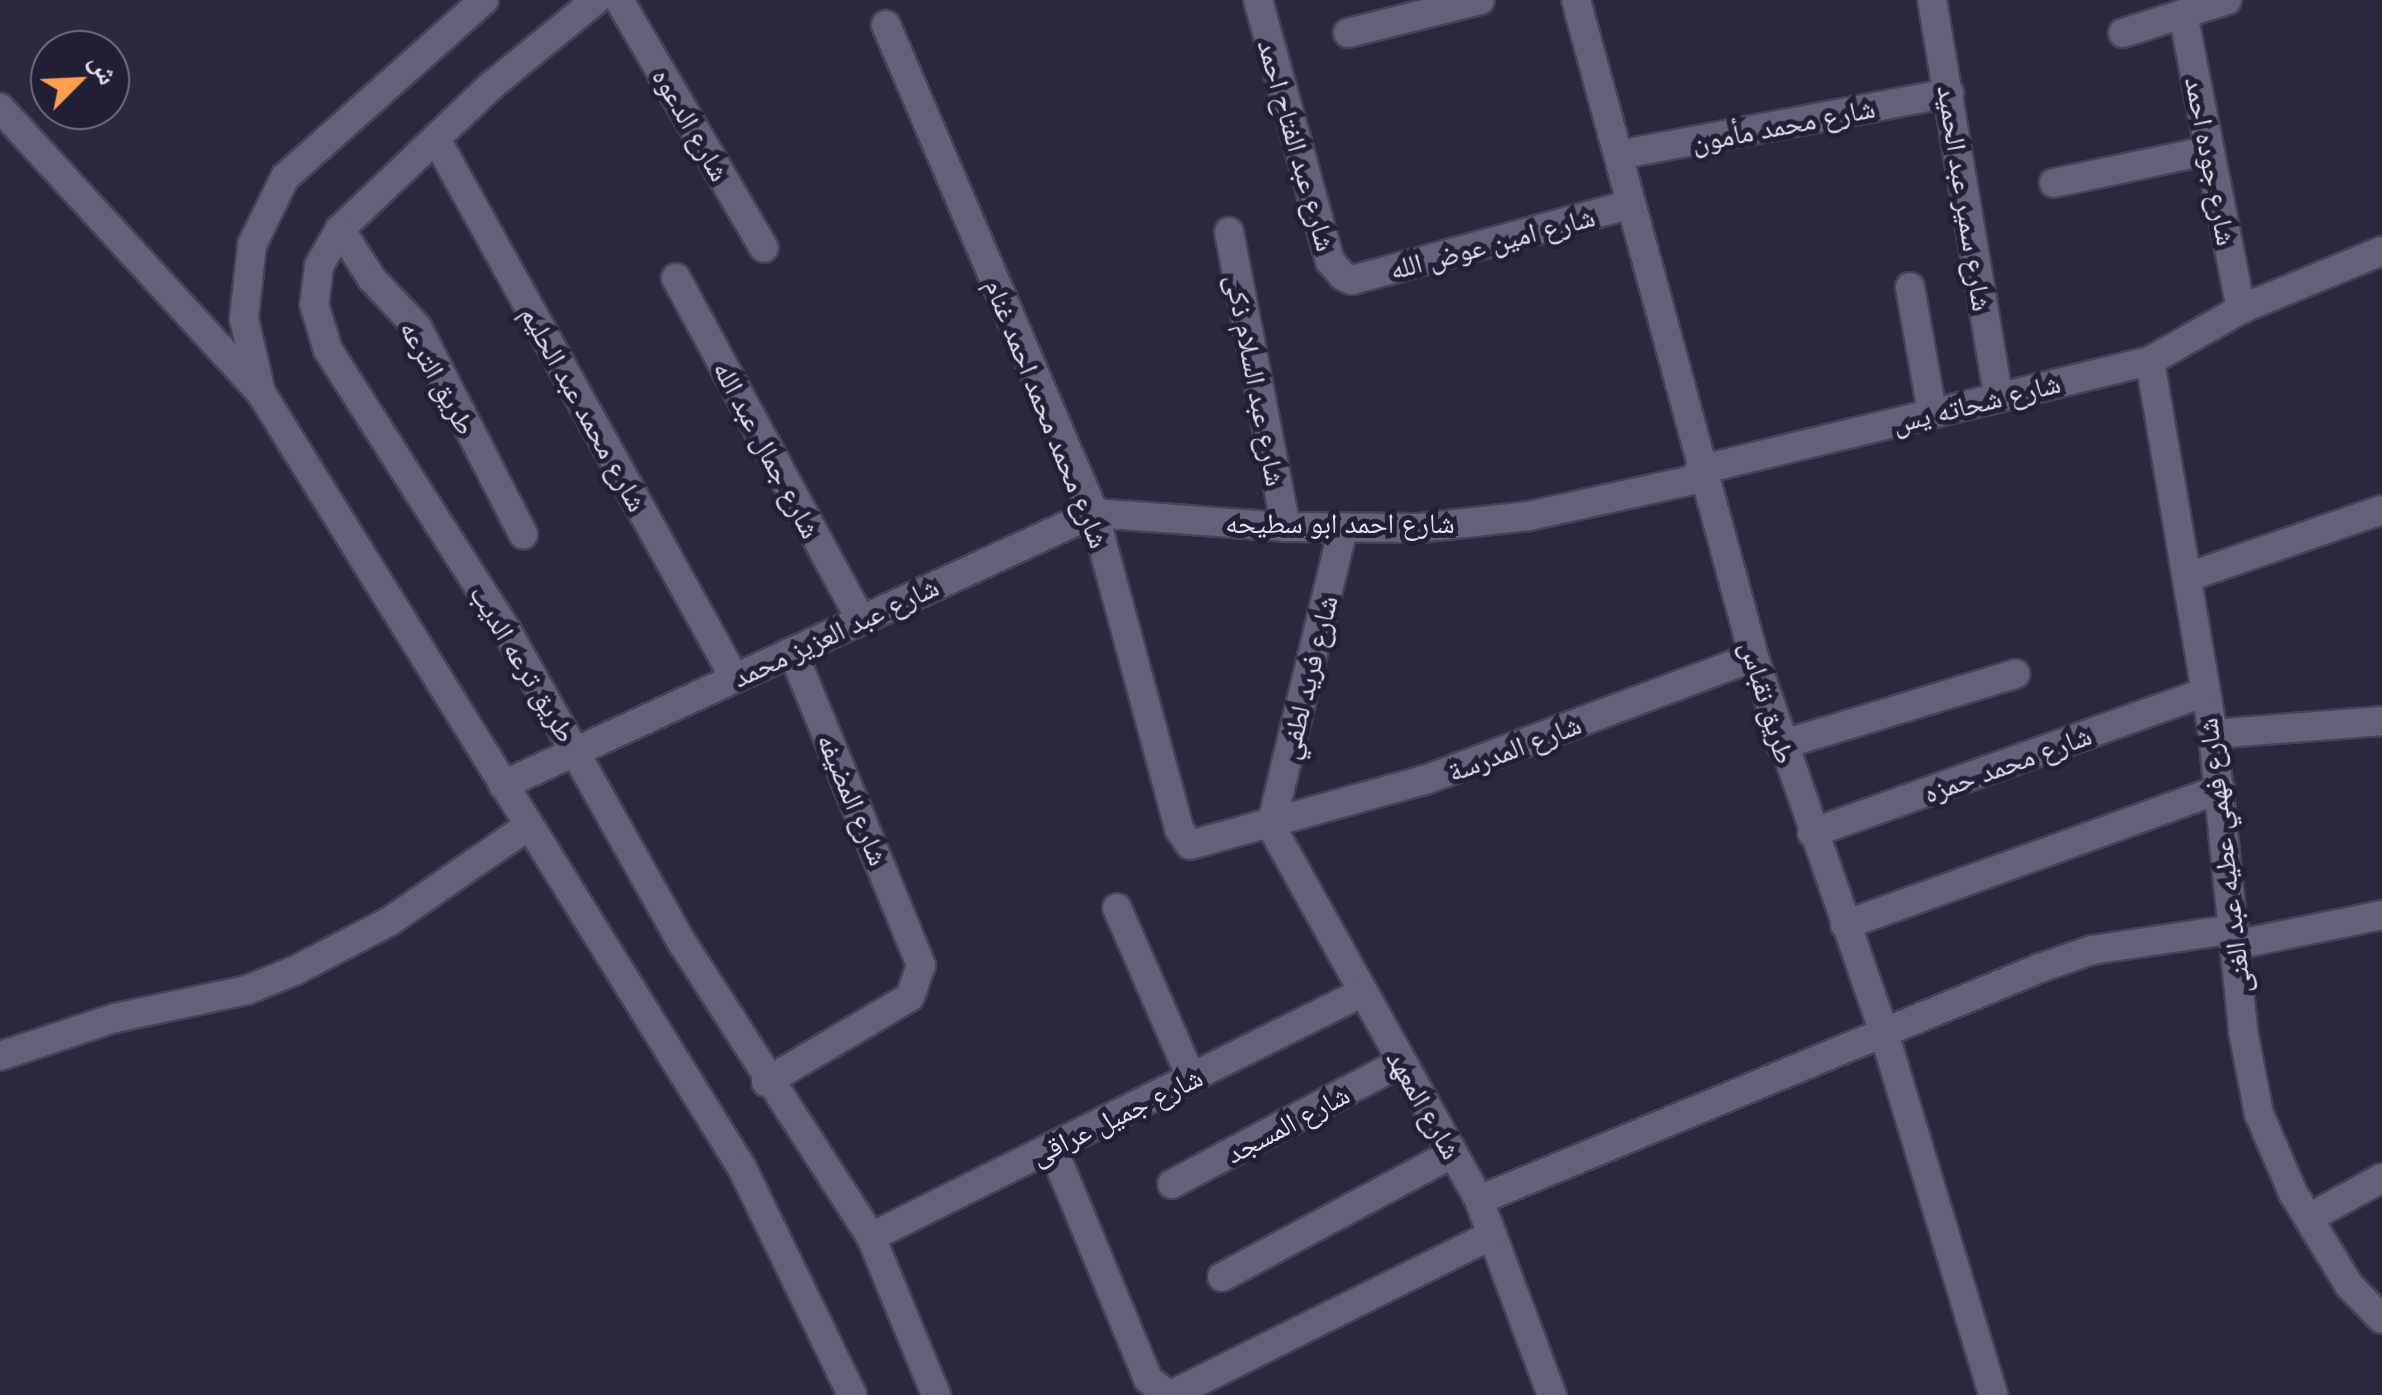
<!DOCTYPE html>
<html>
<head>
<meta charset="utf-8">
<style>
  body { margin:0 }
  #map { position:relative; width:2382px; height:1395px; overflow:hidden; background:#2c273d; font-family:"Noto Serif","Noto Naskh Arabic",serif }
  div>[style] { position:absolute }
  .roads { filter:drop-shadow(2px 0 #454254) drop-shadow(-2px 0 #454254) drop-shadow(0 2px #454254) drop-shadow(0 -2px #454254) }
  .minor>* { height:28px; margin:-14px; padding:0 14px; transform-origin:14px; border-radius:14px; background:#656079 }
  .tertiary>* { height:28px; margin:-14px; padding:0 14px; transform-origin:14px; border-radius:14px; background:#656079 }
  span { translate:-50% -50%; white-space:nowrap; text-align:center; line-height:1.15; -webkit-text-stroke:10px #221e33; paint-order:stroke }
  .street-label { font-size:28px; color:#e2e0ee }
  .north { position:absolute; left:30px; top:30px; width:100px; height:100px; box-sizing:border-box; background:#221e33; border:2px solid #6f6c7e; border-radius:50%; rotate:66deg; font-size:28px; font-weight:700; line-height:40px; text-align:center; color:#e2e0ee }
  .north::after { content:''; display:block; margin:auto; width:35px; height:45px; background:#fc9e52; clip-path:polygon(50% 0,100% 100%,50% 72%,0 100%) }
</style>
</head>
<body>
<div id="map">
  <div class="roads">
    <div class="minor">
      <div style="left:484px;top:0;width:266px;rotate:138.3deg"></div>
      <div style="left:285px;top:177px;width:76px;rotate:115.9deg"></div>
      <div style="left:252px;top:245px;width:74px;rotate:96.2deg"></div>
      <div style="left:244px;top:319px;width:76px;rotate:77.1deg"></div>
      <div style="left:261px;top:393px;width:912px;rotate:58.17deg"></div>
      <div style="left:742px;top:1168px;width:252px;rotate:64.1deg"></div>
      <div style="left:596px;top:0;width:134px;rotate:140.7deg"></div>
      <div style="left:492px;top:85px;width:209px;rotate:136.5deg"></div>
      <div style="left:340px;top:229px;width:43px;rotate:119.6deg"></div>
      <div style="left:319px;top:266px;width:38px;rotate:97deg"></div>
      <div style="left:314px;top:304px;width:48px;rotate:73.1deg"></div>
      <div style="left:328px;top:350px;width:333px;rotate:57.5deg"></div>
      <div style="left:507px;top:631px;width:359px;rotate:60.7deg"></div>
      <div style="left:683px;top:944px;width:348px;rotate:57.3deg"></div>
      <div style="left:871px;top:1237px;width:171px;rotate:67.6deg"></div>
      <div style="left:619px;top:0;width:287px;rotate:59.7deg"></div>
      <div style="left:1258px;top:0;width:271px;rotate:74.6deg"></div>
      <div style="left:1330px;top:261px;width:20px;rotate:49deg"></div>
      <div style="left:1343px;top:276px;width:10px;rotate:24deg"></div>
      <div style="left:1352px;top:280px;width:289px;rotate:-15.2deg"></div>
      <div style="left:1932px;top:0;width:401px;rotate:80.5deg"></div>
      <div style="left:2183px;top:14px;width:301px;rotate:78.9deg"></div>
      <div style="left:886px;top:25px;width:530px;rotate:66.91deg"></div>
      <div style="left:1094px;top:513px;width:327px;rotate:74.9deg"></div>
      <div style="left:1179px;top:829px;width:19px;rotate:55deg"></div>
      <div style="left:1190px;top:845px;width:244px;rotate:-15.5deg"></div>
      <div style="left:1425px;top:780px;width:351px;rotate:-20.5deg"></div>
      <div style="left:1348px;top:33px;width:136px;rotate:-14deg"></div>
      <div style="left:2123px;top:33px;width:109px;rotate:-17.6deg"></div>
      <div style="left:0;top:108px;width:384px;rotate:47.5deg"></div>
      <div style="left:436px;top:139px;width:615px;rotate:61.02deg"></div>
      <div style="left:1618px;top:155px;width:337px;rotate:-10.6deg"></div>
      <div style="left:2054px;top:183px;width:159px;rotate:-11.9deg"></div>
      <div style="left:340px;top:229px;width:59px;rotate:57.4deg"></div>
      <div style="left:372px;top:279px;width:66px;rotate:46.8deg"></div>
      <div style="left:417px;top:327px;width:233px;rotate:62.9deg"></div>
      <div style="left:1229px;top:232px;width:300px;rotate:79.1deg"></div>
      <div style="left:676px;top:278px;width:387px;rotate:61.6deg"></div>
      <div style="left:1910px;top:287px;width:127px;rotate:80deg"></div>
      <div style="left:2150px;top:361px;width:378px;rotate:80.4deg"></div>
      <div style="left:2213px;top:734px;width:299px;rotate:84.2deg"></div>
      <div style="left:2243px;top:1031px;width:85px;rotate:79.1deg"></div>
      <div style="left:2259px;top:1114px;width:86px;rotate:66.7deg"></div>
      <div style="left:2293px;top:1193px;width:108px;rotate:58.7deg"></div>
      <div style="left:2349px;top:1285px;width:47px;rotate:45.9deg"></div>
      <div style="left:1699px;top:470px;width:464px;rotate:-13.6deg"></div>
      <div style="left:2150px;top:361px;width:105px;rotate:-29.7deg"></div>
      <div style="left:2241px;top:309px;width:152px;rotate:-22.4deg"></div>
      <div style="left:2188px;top:577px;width:205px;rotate:-19.1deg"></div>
      <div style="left:2213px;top:734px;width:169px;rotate:-4.4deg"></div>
      <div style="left:1781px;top:745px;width:245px;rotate:-16.9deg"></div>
      <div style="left:503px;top:785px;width:651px;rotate:-24.71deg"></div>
      <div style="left:1094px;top:513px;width:193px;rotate:4.2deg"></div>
      <div style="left:1286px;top:527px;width:133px;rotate:0.4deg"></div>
      <div style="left:1419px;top:528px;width:111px;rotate:-6.2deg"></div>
      <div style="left:1529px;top:516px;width:177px;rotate:-12.4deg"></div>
      <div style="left:1271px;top:826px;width:428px;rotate:60.9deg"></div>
      <div style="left:1479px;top:1200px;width:208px;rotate:69.5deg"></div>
      <div style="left:1271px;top:826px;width:307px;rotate:-76.4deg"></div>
      <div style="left:1812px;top:833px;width:414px;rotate:-19.7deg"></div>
      <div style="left:1117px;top:908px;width:184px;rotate:66.4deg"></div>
      <div style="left:1845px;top:925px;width:399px;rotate:-19.9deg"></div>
      <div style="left:2235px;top:945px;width:150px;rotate:-11.5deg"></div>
      <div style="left:0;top:1056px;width:121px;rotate:-18.3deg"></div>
      <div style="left:115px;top:1018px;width:135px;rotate:-12deg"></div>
      <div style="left:247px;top:990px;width:53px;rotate:-22.2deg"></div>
      <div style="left:296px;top:970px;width:106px;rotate:-27.5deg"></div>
      <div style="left:390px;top:921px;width:168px;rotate:-34.5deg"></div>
      <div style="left:766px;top:1082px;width:167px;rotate:-30.6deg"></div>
      <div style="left:910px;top:997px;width:34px;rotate:-71deg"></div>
      <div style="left:921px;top:965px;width:339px;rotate:-112.3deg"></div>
      <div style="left:1052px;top:1147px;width:251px;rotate:67.5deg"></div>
      <div style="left:1148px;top:1379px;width:26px;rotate:39deg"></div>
      <div style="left:1172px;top:1184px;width:259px;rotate:-28deg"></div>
      <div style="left:1479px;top:1200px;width:607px;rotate:-22.47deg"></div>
      <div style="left:2040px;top:968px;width:55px;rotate:-19.1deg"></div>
      <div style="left:2092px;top:950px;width:144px;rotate:-8.4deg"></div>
      <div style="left:2309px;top:1218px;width:83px;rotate:-28.7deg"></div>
      <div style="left:871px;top:1237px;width:547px;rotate:-26.47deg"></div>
      <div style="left:1222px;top:1277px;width:262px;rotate:-28.2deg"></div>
      <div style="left:1171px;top:1395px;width:359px;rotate:-26.5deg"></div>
    </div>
    <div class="tertiary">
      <div style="left:1576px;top:0;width:681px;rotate:74.84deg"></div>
      <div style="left:1754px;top:657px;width:398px;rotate:70.9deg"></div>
      <div style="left:1884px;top:1033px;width:378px;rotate:73.2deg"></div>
    </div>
  </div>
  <div class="street-label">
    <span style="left:692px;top:124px;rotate:60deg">شارع الدعوه</span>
    <span style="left:1783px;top:124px;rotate:-11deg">شارع محمد مأمون</span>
    <span style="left:1298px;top:145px;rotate:74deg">شارع عبد الفتاح احمد</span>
    <span style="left:2212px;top:161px;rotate:79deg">شارع جوده احمد</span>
    <span style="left:1966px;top:198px;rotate:81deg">شارع سمير عبد الحميد</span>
    <span style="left:1492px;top:242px;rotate:-15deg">شارع امين عوض الله</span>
    <span style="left:439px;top:377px;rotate:61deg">طريق الترعه</span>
    <span style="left:1257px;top:380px;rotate:79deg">شارع عبد السلام ذكى</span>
    <span style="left:1976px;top:402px;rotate:-14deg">شارع شحاته يس</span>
    <span style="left:585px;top:408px;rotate:61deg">شارع محمد عبد الحليم</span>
    <span style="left:1048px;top:413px;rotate:68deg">شارع محمد محمد احمد غنام</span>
    <span style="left:768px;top:449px;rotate:62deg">شارع جمال عبد الله</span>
    <span style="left:1340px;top:522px">شارع احمد ابو سطيحه</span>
    <span style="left:835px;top:631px;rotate:-25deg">شارع عبد العزيز محمد</span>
    <span style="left:524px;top:663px;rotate:59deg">طريق ترعه الديب</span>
    <span style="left:1307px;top:677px;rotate:-76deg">شارع فريد لطفي</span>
    <span style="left:1769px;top:702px;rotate:73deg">طريق نقباس</span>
    <span style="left:1514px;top:747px;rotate:-21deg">شارع المدرسة</span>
    <span style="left:2007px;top:763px;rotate:-20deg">شارع محمد حمزه</span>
    <span style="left:854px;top:799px;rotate:67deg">شارع المضيفه</span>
    <span style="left:2223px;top:856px;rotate:-97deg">شارع فهمي عطيه عبد الغنى</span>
    <span style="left:1425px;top:1104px;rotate:60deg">شارع المعهد</span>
    <span style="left:1116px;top:1115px;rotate:-26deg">شارع جميل عراقى</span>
    <span style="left:1287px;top:1123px;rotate:-28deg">شارع المسجد</span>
  </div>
  <div class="north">ش</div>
</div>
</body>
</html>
